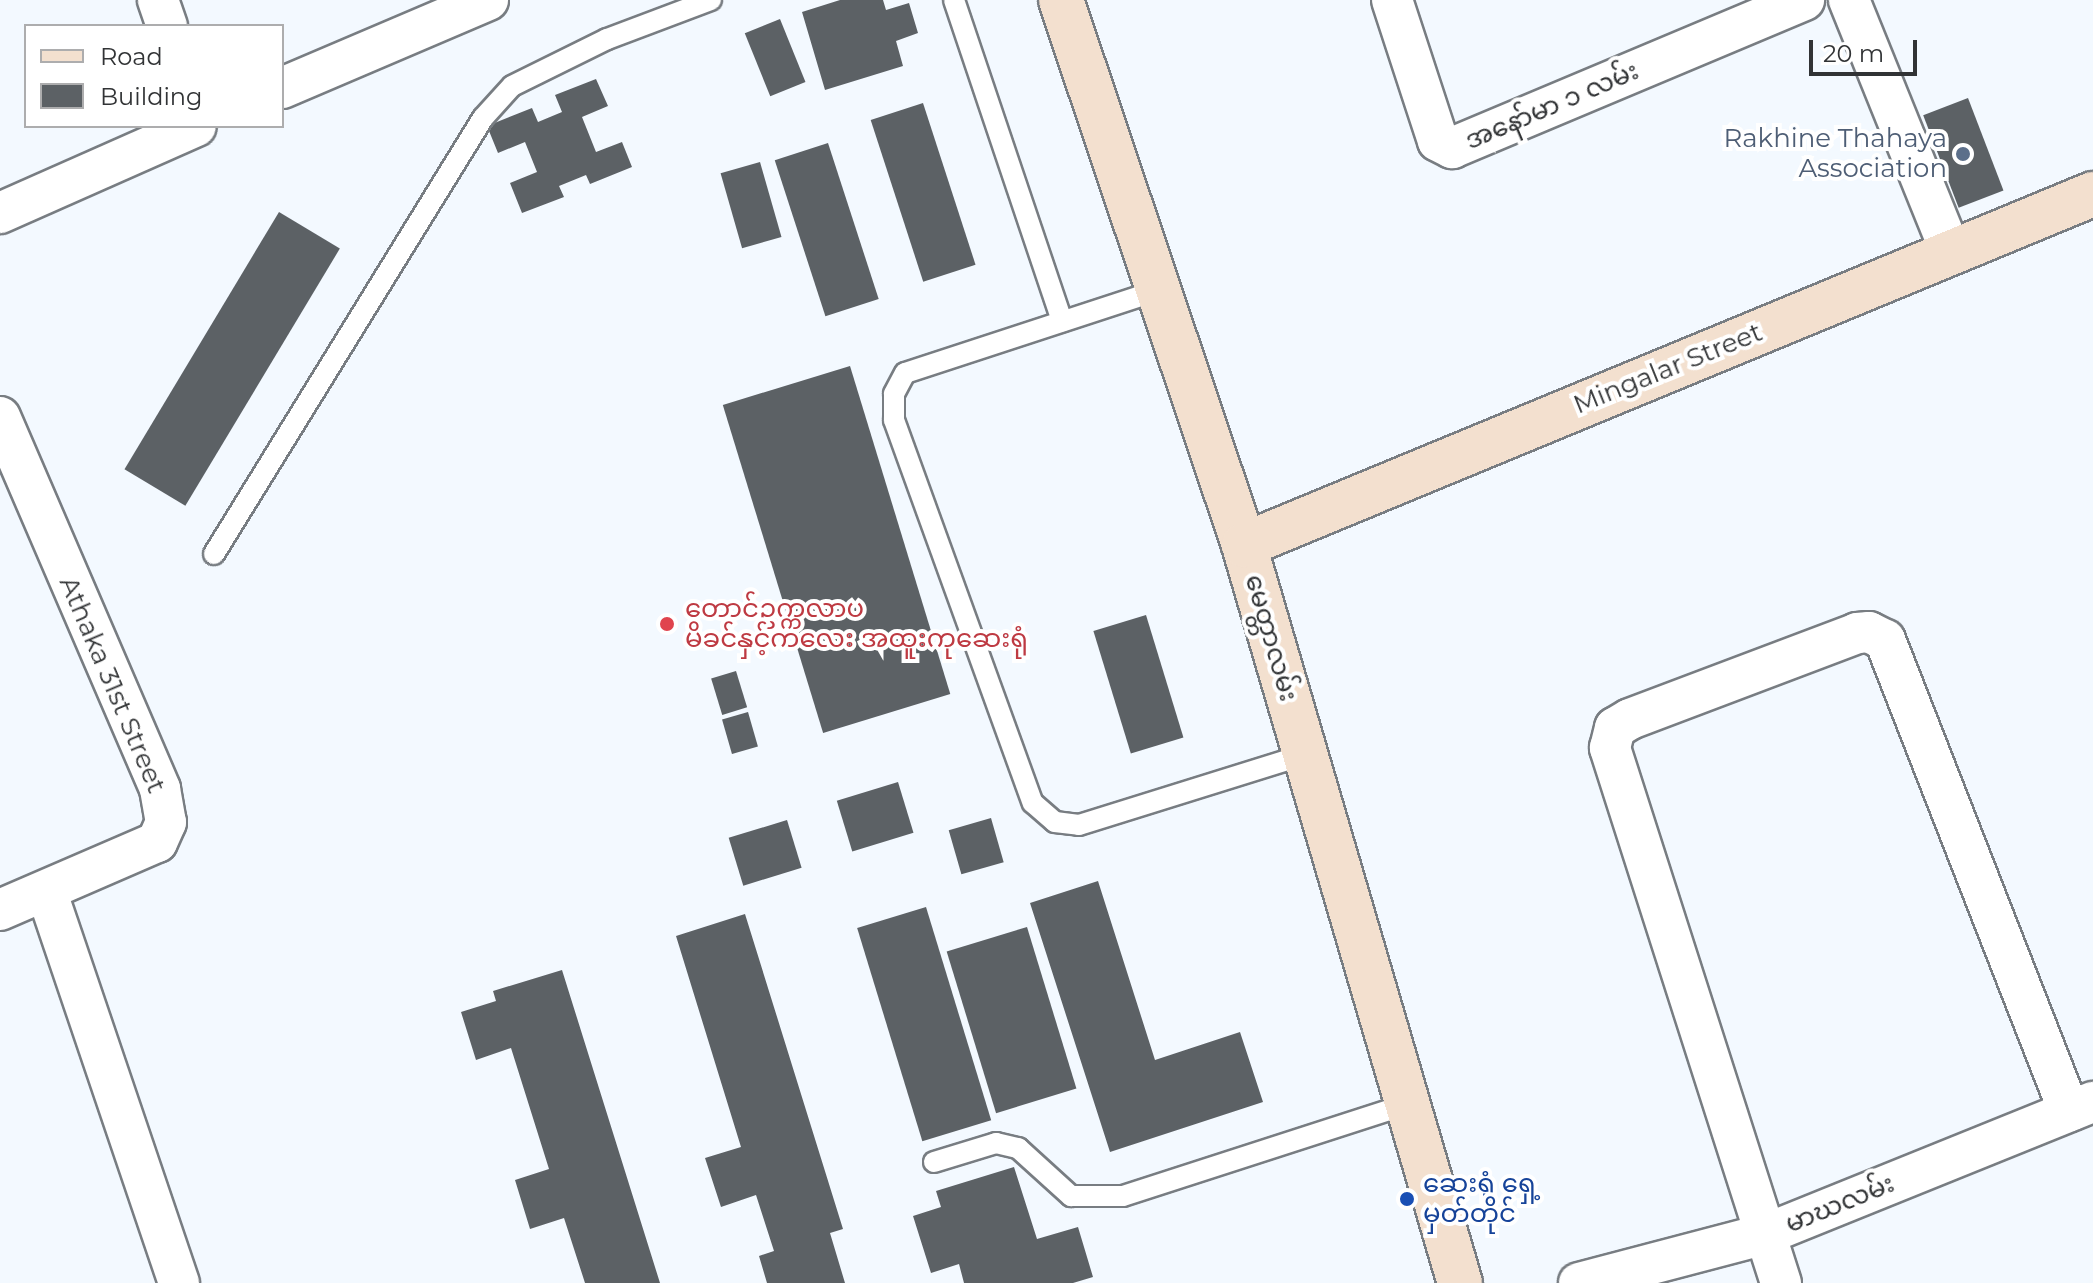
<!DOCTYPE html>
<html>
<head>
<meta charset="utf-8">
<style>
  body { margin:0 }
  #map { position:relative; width:2093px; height:1283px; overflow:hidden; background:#f3f9ff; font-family:Montserrat,"Noto Sans Myanmar",sans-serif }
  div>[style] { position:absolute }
  .building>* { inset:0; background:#5c6165; transform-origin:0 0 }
  .roads { filter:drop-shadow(2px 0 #787d82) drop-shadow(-2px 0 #787d82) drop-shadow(0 2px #787d82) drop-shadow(0 -2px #787d82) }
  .lane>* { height:20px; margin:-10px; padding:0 10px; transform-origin:10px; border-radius:10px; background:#fff }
  .street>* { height:40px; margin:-20px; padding:0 20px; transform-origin:20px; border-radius:20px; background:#fff }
  .secondary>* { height:44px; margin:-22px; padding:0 22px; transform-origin:22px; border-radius:22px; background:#f3e0cf }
  .dots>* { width:22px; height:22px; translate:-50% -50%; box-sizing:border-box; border:4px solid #fff; border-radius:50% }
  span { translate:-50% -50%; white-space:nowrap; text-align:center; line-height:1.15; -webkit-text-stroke:8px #fff; paint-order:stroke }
  .street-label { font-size:26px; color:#313335 }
  .service-label { font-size:26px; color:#4e5e75 }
  .right { translate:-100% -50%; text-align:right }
  .health-label { font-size:26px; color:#be3a42 }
  .left { translate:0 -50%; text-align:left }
  .transit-label { font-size:26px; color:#164399 }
  .legend { position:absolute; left:24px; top:24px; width:260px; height:104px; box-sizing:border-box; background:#fff; border:2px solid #adadae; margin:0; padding:10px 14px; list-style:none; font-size:24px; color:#313335 }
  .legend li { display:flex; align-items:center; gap:16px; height:40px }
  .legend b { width:40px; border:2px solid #adadae }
  .scale { position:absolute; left:1809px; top:40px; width:108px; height:36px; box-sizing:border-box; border:4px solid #313335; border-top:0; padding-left:10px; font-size:24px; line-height:28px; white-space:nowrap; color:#313335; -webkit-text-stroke:6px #fff; paint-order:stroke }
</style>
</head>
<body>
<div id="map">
  <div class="building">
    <div style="clip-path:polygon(840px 0,883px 0,886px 10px,909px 3px,918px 33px,896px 41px,903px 66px,825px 90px,802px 12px)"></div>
    <div style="left:780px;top:19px;width:68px;height:38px;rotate:68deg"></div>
    <div style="clip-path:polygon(596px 79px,608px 106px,582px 117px,596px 152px,622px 142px,632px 167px,590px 184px,586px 175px,559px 186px,564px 197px,522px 213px,510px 183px,537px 172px,525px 142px,498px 153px,487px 126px,532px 108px,538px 122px,562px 112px,555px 95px)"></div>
    <div style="left:1968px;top:98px;width:99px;height:48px;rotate:69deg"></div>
    <div style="left:923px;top:103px;width:170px;height:55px;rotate:72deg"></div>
    <div style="left:828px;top:143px;width:164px;height:56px;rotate:72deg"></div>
    <div style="left:760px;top:162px;width:78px;height:41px;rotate:74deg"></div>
    <div style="left:279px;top:212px;width:71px;height:300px;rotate:31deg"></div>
    <div style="left:850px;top:366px;width:343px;height:133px;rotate:73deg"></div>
    <div style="left:1146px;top:615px;width:128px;height:55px;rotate:73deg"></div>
    <div style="left:736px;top:671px;width:38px;height:26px;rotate:73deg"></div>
    <div style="left:748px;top:712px;width:36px;height:27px;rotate:74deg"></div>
    <div style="left:898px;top:782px;width:53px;height:64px;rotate:73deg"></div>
    <div style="left:991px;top:818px;width:46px;height:44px;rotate:74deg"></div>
    <div style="left:787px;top:820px;width:50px;height:61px;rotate:73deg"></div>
    <div style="clip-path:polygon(1098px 881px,1155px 1060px,1240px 1032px,1263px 1102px,1110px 1152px,1030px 903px)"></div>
    <div style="left:926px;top:907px;width:223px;height:72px;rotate:73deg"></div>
    <div style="clip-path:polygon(745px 914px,843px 1229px,830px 1233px,845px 1283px,767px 1283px,759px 1256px,774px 1251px,756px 1195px,721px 1207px,705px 1158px,741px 1147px,676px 936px)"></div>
    <div style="left:1027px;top:927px;width:169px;height:84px;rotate:73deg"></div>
    <div style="clip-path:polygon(562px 970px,660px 1283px,585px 1283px,564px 1218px,530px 1229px,515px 1180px,549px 1169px,511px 1048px,476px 1060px,461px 1012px,496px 1001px,493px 991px)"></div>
    <div style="clip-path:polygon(1014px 1167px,1037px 1239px,1078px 1227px,1093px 1277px,1073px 1283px,964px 1283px,959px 1264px,931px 1273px,913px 1216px,941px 1207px,936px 1191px)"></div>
  </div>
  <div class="roads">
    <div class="lane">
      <div style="left:954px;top:0;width:339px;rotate:71.4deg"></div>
      <div style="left:1159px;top:290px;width:267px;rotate:161.9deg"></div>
      <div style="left:905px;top:373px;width:24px;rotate:118deg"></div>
      <div style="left:894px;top:394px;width:26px;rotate:90deg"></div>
      <div style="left:894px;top:420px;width:407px;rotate:70.1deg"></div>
      <div style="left:1033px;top:803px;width:29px;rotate:41deg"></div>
      <div style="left:1055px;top:822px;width:24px;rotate:7deg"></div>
      <div style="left:1079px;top:825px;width:236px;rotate:-17.3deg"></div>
      <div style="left:214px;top:554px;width:512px;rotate:-58.33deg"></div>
      <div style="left:483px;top:118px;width:43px;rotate:-47.8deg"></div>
      <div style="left:512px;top:86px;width:106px;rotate:-26.3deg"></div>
      <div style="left:607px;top:39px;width:111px;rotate:-20.6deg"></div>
      <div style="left:934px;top:1162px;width:65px;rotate:-17deg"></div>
      <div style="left:996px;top:1143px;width:23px;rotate:13deg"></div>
      <div style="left:1018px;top:1148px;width:72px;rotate:42.2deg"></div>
      <div style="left:1071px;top:1196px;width:52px"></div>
      <div style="left:1123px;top:1196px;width:296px;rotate:-17.9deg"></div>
    </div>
    <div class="street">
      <div style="left:158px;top:0;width:28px;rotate:71deg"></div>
      <div style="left:1392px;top:0;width:148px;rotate:71.9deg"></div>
      <div style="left:1438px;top:141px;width:16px;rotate:27deg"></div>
      <div style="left:1452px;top:148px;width:382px;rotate:-22.8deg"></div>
      <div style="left:1849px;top:0;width:272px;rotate:68deg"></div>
      <div style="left:282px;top:88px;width:224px;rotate:-23.1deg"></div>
      <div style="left:0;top:213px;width:214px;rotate:-23.9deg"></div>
      <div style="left:0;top:417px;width:405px;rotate:66.7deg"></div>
      <div style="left:160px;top:789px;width:34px;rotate:80deg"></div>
      <div style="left:166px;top:822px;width:22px;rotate:114deg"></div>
      <div style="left:157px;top:842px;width:171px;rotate:156.6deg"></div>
      <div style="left:47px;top:893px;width:412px;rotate:71.3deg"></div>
      <div style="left:1579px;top:1283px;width:193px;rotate:-14.7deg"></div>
      <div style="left:1766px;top:1234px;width:353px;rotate:-22deg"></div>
      <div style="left:1781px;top:1283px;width:562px;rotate:-107.73deg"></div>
      <div style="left:1610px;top:748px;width:21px;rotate:-76deg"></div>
      <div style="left:1615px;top:728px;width:17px;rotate:-31deg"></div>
      <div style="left:1630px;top:719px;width:243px;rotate:-20.7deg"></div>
      <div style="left:1857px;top:633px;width:12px;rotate:-5deg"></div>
      <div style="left:1869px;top:632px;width:18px;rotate:27deg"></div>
      <div style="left:1885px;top:640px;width:506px;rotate:68.66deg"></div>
    </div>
    <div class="secondary">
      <div style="left:1061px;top:0;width:575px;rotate:71.44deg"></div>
      <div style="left:1244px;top:545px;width:769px;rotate:73.69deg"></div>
      <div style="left:1244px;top:545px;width:919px;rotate:-22.46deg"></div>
    </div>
  </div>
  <div class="dots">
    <div style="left:1963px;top:154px;background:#5c6f8a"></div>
    <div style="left:667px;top:624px;background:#e0444e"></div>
    <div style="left:1407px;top:1199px;background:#1a4fb4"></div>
  </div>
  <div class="street-label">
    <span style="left:1552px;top:106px;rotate:-23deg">အနော်မာ ၁ လမ်း</span>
    <span style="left:1668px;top:369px;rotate:-22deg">Mingalar Street</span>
    <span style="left:1271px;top:638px;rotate:74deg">မေတ္တာလမ်း</span>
    <span style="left:112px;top:685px;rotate:67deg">Athaka 31st Street</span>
    <span style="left:1840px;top:1204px;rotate:-22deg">မာဃလမ်း</span>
  </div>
  <div class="service-label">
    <span class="right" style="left:1947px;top:154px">Rakhine Thahaya<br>Association</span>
  </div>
  <div class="health-label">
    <span class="left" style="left:685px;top:624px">တောင်ဥက္ကလာပ<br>မိခင်နှင့်ကလေး အထူးကုဆေးရုံ</span>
  </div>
  <div class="transit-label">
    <span class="left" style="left:1423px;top:1199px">ဆေးရုံ ရှေ့<br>မှတ်တိုင်</span>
  </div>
  <ul class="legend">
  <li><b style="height:10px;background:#f3e0cf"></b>Road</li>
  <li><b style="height:22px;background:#5c6165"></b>Building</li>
  </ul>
  <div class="scale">20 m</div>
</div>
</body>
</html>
